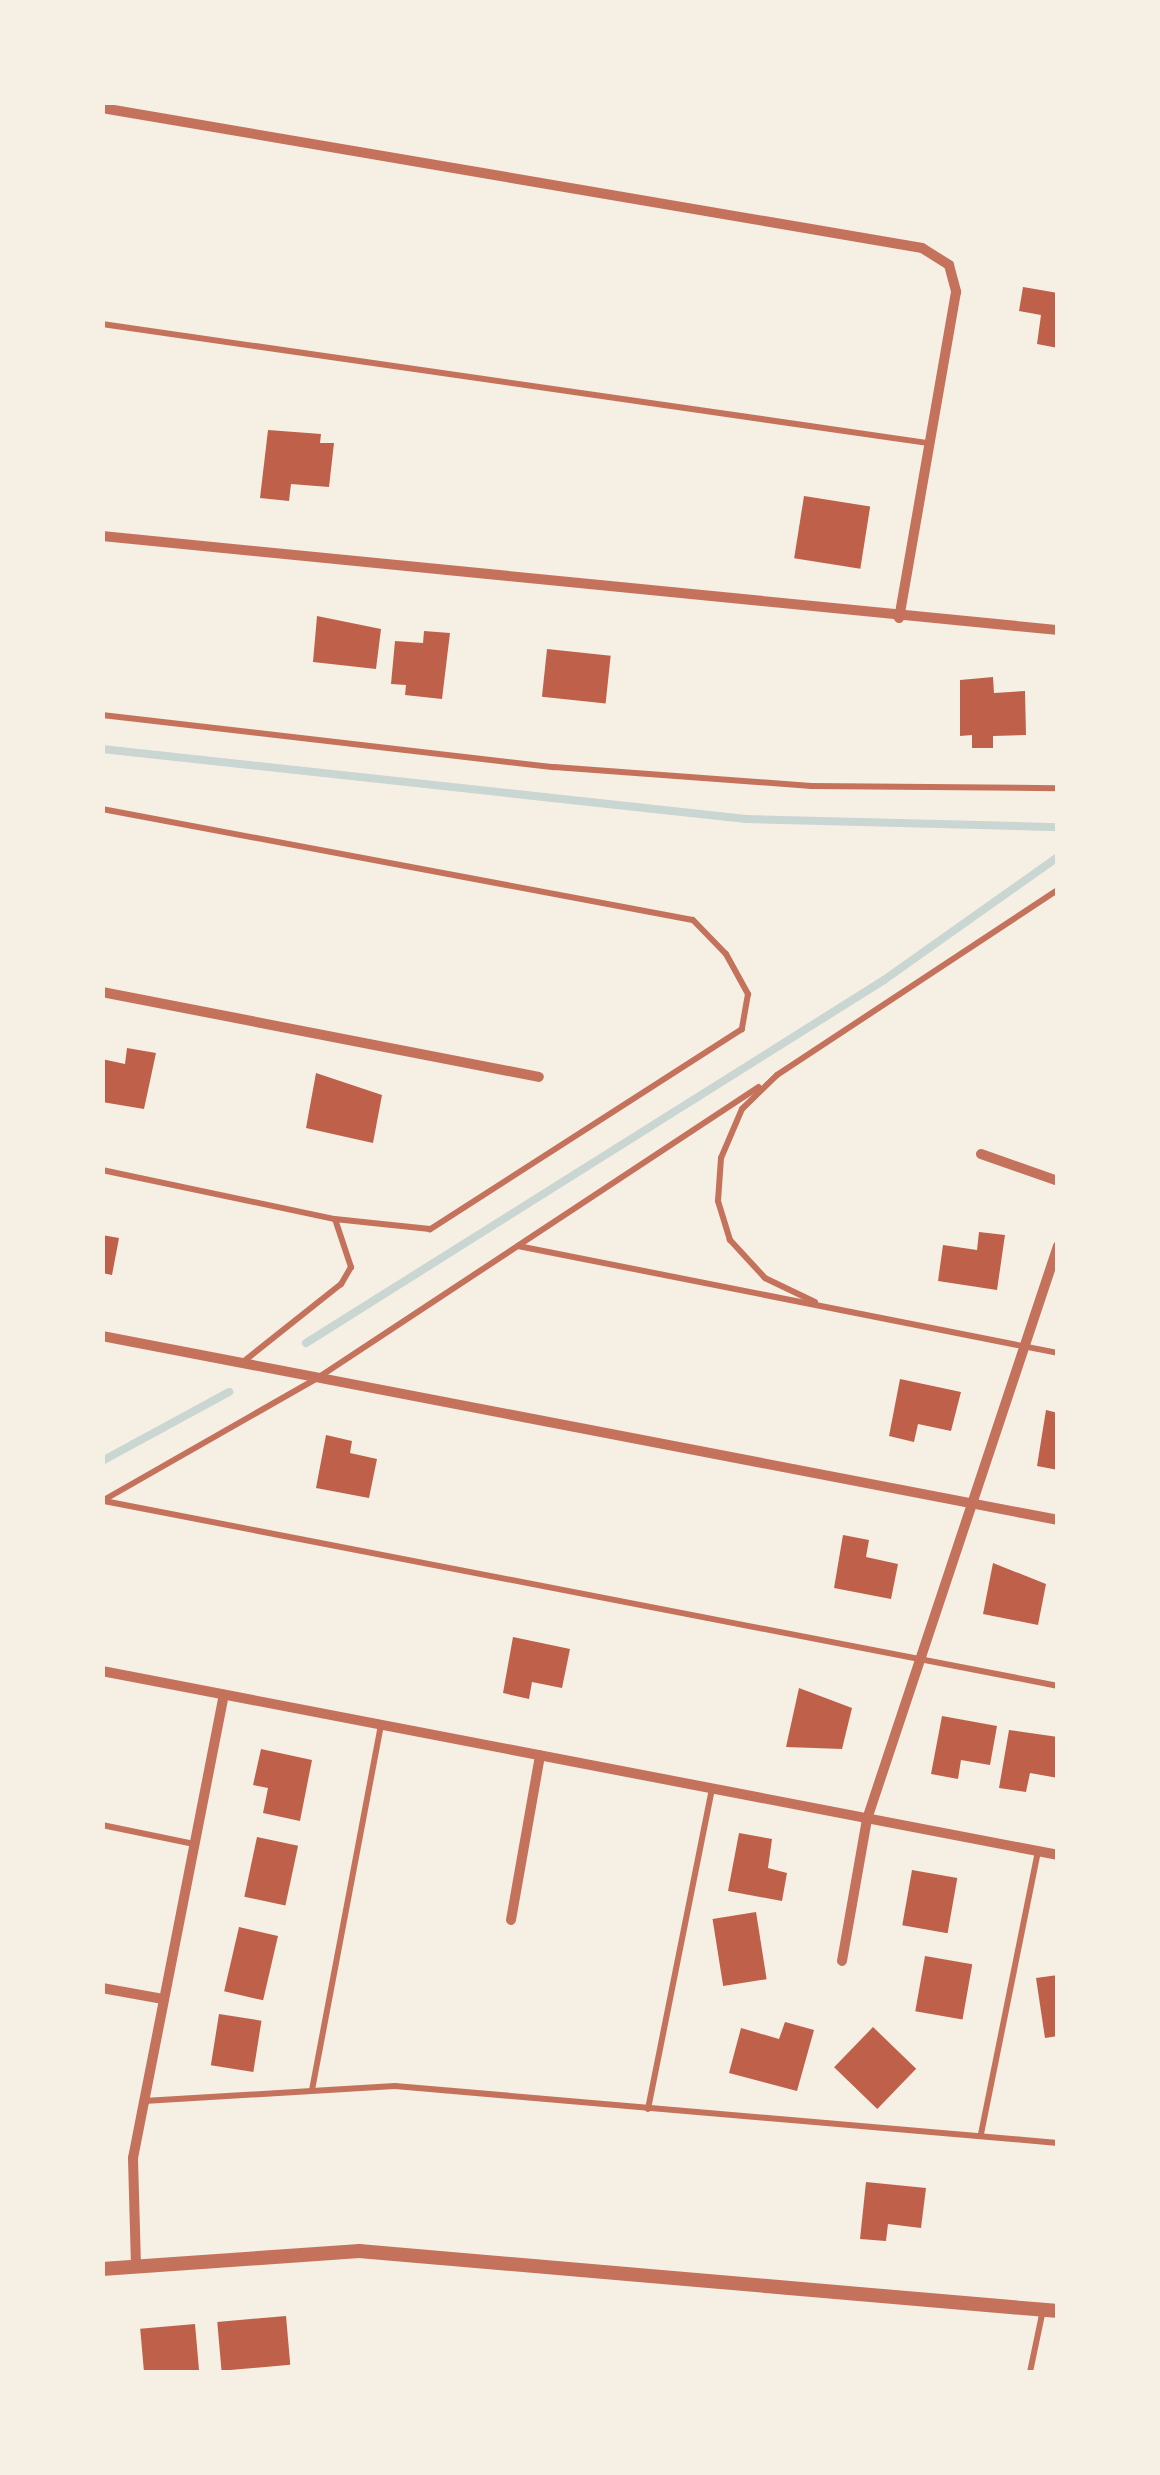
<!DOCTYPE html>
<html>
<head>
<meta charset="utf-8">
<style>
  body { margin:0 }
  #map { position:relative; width:1160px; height:2475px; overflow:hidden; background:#f6efe4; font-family:"PT Sans",sans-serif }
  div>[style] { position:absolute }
  .stream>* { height:8px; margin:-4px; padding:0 4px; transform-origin:4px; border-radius:4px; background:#c9d6d2 }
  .building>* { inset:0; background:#bf614a; transform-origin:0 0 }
  .service>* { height:6px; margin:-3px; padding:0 3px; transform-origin:3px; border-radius:3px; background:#c5725c }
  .minor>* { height:10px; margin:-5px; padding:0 5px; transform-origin:5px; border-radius:5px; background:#c5725c }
  .tertiary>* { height:14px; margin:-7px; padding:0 7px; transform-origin:7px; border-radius:7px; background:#c5725c }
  span { translate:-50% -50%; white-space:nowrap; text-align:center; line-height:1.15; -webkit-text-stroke:8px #f6efe4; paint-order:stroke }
  .frame { position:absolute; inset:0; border:105px solid #f6efe4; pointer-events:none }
</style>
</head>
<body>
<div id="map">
  <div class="stream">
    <div style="left:102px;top:749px;width:648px;rotate:6.2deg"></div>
    <div style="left:746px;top:819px;width:312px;rotate:1.5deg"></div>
    <div style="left:306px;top:1343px;width:683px;rotate:-32.13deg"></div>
    <div style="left:884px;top:980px;width:213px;rotate:-35.3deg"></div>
    <div style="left:102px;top:1461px;width:145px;rotate:-28.5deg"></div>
  </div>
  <div class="building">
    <div style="clip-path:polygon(1023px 287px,1058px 293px,1058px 348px,1037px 344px,1041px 315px,1019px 311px)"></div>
    <div style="clip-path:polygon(268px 430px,321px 434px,320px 443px,334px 443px,329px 487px,291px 484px,289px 501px,260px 498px)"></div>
    <div style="left:804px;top:496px;width:67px;height:63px;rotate:9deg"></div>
    <div style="clip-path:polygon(317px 616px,381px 629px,376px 669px,313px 662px)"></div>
    <div style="clip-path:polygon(424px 631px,450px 633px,442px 699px,405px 695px,406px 685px,391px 684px,395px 641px,423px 643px)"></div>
    <div style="left:547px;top:649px;width:64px;height:48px;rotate:6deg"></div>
    <div style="clip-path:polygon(993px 677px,994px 693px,1025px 691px,1026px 735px,993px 736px,993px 748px,972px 748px,972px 735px,960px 736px,960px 680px)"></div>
    <div style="clip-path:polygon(127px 1048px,156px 1053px,144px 1109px,102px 1102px,102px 1059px,125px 1064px)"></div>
    <div style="clip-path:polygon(316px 1073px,382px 1095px,373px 1143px,306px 1128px)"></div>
    <div style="clip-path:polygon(979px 1232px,1005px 1235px,997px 1290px,938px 1281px,943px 1245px,977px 1250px)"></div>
    <div style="clip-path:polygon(102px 1235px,119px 1238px,112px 1275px,102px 1273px)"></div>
    <div style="clip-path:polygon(900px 1379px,961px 1392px,951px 1431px,918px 1424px,914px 1442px,889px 1436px)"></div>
    <div style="clip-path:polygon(1046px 1410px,1058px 1413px,1058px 1470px,1037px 1466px)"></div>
    <div style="clip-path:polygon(326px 1435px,352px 1441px,350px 1453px,377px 1459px,369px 1498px,316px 1488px)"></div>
    <div style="clip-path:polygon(843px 1535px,869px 1540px,866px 1557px,898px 1564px,891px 1599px,834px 1588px)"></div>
    <div style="clip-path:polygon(993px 1563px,1046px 1584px,1038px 1625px,983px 1614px)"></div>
    <div style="clip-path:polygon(513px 1637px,570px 1649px,562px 1688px,532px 1682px,529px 1699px,503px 1693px)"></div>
    <div style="clip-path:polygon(799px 1688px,852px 1708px,842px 1749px,786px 1747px)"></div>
    <div style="clip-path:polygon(942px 1716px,997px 1726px,990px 1765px,961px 1760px,958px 1779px,931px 1774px)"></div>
    <div style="clip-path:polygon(1009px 1730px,1058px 1737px,1058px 1778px,1030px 1773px,1026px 1792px,999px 1788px)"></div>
    <div style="clip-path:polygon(261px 1749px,312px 1760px,300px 1821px,263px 1813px,268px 1788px,253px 1785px)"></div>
    <div style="clip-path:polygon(739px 1833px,772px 1839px,768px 1868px,787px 1873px,782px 1901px,728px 1891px)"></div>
    <div style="left:257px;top:1837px;width:42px;height:61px;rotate:12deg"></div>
    <div style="left:912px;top:1870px;width:46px;height:56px;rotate:10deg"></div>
    <div style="left:756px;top:1912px;width:68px;height:44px;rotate:81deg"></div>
    <div style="left:239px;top:1927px;width:40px;height:66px;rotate:13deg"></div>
    <div style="left:925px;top:1956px;width:48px;height:56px;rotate:10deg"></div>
    <div style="clip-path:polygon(1058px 1975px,1058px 2036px,1045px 2038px,1036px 1978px)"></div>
    <div style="left:219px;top:2014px;width:43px;height:52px;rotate:9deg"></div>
    <div style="clip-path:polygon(785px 2022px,814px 2030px,797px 2091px,729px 2073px,741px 2028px,779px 2039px)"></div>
    <div style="left:873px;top:2027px;width:60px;height:56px;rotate:44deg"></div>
    <div style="clip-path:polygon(866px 2182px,926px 2188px,921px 2228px,888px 2224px,886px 2241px,860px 2239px)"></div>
    <div style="left:286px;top:2316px;width:49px;height:69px;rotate:85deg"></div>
    <div style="left:195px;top:2324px;width:48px;height:55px;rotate:85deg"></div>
  </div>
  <div class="service">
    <div style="left:102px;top:324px;width:835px;rotate:8.2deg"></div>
    <div style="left:102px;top:715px;width:455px;rotate:6.6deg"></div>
    <div style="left:554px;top:767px;width:258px;rotate:4.2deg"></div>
    <div style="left:811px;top:786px;width:247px;rotate:0.5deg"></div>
    <div style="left:102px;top:809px;width:601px;rotate:10.64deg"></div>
    <div style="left:693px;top:920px;width:47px;rotate:45.9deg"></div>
    <div style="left:726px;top:954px;width:46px;rotate:61.2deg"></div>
    <div style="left:748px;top:994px;width:36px;rotate:100deg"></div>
    <div style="left:742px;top:1029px;width:371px;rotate:147.3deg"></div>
    <div style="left:430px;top:1229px;width:96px;rotate:-174deg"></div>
    <div style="left:102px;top:1170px;width:238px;rotate:11.9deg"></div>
    <div style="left:335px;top:1219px;width:51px;rotate:71.6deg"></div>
    <div style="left:351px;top:1267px;width:20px;rotate:120deg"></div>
    <div style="left:341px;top:1284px;width:125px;rotate:141.5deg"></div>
    <div style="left:519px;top:1245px;width:287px;rotate:-33.4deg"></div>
    <div style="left:815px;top:1302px;width:55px;rotate:-154.4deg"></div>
    <div style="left:765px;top:1278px;width:52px;rotate:-132.6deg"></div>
    <div style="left:730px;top:1240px;width:41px;rotate:-107.1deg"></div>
    <div style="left:718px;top:1201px;width:43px;rotate:-86deg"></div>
    <div style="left:721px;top:1158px;width:53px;rotate:-66.8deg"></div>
    <div style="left:742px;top:1109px;width:49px;rotate:-44.2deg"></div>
    <div style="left:777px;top:1075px;width:336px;rotate:-33.4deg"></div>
    <div style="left:102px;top:1501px;width:250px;rotate:-29.7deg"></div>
    <div style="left:319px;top:1377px;width:238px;rotate:-33.4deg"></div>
    <div style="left:518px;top:1246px;width:550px;rotate:11.21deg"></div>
    <div style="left:104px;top:1501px;width:972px;rotate:10.97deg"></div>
    <div style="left:102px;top:1825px;width:94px;rotate:11.7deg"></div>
    <div style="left:312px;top:2090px;width:371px;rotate:-79.3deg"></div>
    <div style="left:144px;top:2101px;width:251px;rotate:-3.4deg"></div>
    <div style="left:395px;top:2086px;width:665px;rotate:4.91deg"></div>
    <div style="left:648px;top:2109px;width:326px;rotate:-78.7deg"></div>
    <div style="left:981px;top:2134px;width:289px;rotate:-78.6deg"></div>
    <div style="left:1030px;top:2372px;width:63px;rotate:-78.2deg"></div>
  </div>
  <div class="minor">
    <div style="left:102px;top:108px;width:832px;rotate:9.69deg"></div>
    <div style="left:922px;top:248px;width:32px;rotate:32deg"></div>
    <div style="left:949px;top:265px;width:28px;rotate:75deg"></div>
    <div style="left:956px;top:292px;width:331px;rotate:99.9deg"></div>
    <div style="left:102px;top:536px;width:961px;rotate:5.62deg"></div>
    <div style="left:102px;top:992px;width:445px;rotate:11deg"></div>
    <div style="left:981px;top:1154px;width:82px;rotate:19.3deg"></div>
    <div style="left:102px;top:1336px;width:974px;rotate:10.89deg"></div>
    <div style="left:102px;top:1671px;width:974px;rotate:10.89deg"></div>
    <div style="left:511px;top:1920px;width:167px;rotate:-80deg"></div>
    <div style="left:842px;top:1961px;width:144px;rotate:-80deg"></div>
    <div style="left:867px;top:1819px;width:604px;rotate:-71.57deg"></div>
    <div style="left:102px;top:1988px;width:62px;rotate:10.2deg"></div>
    <div style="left:136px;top:2266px;width:108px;rotate:-91.6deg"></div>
    <div style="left:133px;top:2158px;width:472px;rotate:-78.9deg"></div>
  </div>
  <div class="tertiary">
    <div style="left:102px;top:2269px;width:258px;rotate:-4deg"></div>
    <div style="left:359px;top:2251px;width:702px;rotate:4.91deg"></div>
  </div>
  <div class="frame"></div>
</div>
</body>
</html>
